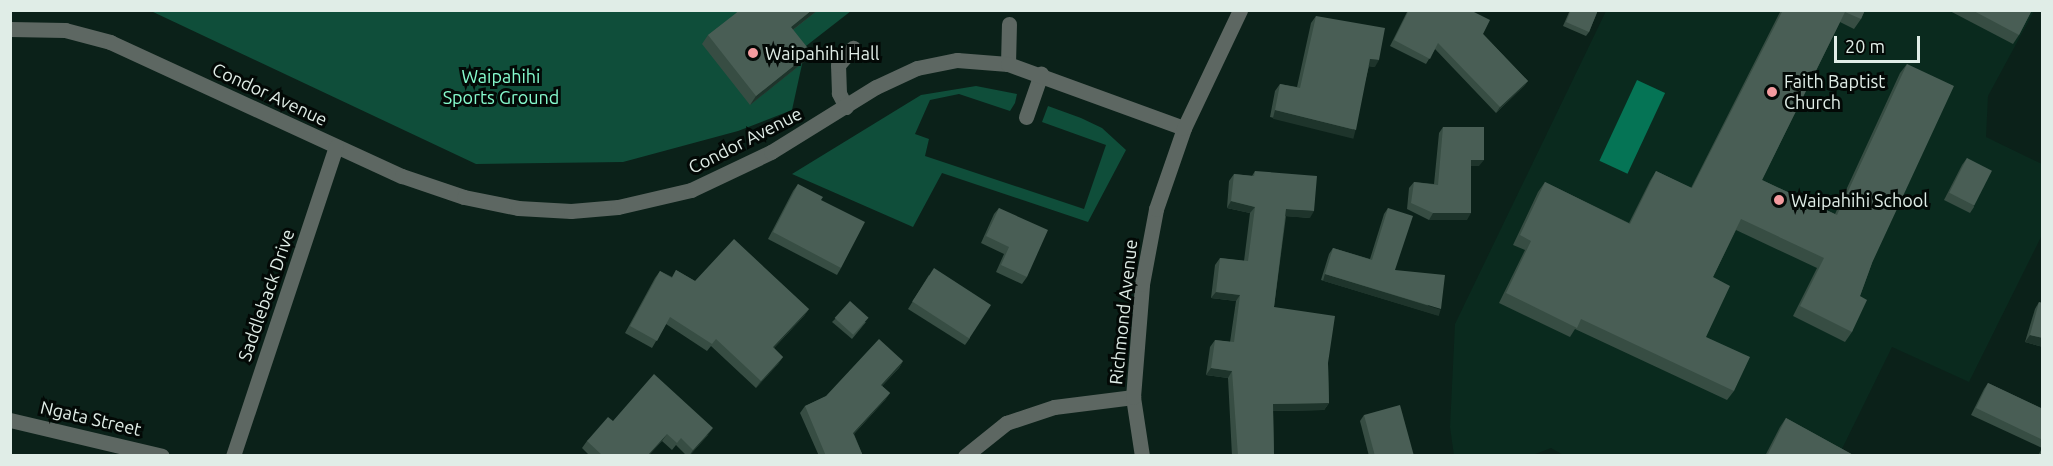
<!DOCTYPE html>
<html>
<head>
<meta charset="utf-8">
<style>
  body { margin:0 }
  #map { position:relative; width:2053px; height:466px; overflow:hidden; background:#0b2119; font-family:Ubuntu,sans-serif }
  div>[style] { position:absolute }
  .built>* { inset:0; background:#0a2a1e }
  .green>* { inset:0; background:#0f4e3a }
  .water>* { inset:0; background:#057455; transform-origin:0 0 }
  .service>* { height:15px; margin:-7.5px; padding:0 7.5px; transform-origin:7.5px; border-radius:7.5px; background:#5d6762 }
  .minor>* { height:15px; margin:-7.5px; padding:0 7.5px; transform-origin:7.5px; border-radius:7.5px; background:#5d6762 }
  .tertiary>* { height:15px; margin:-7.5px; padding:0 7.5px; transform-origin:7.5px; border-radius:7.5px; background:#5d6762 }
  .wall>* { inset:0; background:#374d43 }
  .shaded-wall>* { inset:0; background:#1e342b; transform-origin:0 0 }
  .building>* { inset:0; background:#495e55; transform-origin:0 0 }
  .dots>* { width:16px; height:16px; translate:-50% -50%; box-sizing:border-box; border:3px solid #030906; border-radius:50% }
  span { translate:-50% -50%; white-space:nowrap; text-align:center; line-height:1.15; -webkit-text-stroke:6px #030906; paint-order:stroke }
  .poi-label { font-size:18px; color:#e0ede7 }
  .left { translate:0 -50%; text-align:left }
  .park-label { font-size:18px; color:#86fbce }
  .street-label { font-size:18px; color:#e0ede7 }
  .frame { position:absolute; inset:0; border:12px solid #e0ede7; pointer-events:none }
  .scale { position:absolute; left:1834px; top:36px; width:86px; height:27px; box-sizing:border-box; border:3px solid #e0ede7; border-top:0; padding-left:8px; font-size:18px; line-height:21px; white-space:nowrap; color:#e0ede7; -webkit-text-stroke:4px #030906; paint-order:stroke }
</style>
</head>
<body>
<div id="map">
  <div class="built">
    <div style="clip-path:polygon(1606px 11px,2034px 11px,1988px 96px,1986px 137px,2042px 164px,2042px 235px,1969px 382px,1892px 347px,1839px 455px,1565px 456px,1551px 448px,1533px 455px,1454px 456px,1450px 427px,1455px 324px)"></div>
  </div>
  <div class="green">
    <div style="clip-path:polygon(151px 11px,851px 11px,806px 46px,792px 110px,738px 131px,623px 162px,476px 164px)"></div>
    <div style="clip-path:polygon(976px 86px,1017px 94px,1015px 103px,1010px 111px,959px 94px,930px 100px,915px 134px,929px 139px,925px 156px,1084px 209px,1106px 145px,1042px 122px,1048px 106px,1081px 118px,1102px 128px,1126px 150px,1088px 222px,942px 173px,913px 227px,792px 174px,921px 95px)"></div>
  </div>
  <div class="water">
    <div style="left:1637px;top:80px;width:31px;height:89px;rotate:25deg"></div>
  </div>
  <div class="service">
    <div style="left:1008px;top:64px;width:40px;rotate:-88.6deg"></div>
    <div style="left:846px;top:107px;width:16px;rotate:-117deg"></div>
    <div style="left:839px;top:93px;width:28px;rotate:-92deg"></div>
    <div style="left:838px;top:65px;width:23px;rotate:-49deg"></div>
    <div style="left:1026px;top:117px;width:46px;rotate:-70.8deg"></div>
  </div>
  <div class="minor">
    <div style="left:10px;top:29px;width:55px;rotate:1deg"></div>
    <div style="left:65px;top:30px;width:47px;rotate:14.9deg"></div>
    <div style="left:110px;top:42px;width:321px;rotate:24.7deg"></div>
    <div style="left:402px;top:176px;width:65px;rotate:18.7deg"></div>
    <div style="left:464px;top:197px;width:55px;rotate:11.5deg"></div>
    <div style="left:518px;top:208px;width:53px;rotate:3.2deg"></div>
    <div style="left:571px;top:211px;width:47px;rotate:-4.9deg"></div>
    <div style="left:618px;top:207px;width:75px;rotate:-13.1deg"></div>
    <div style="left:691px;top:190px;width:89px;rotate:-25.4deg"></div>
    <div style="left:771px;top:152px;width:123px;rotate:-31.8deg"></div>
    <div style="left:876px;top:87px;width:45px;rotate:-24.9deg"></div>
    <div style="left:917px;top:68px;width:41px;rotate:-11.3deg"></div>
    <div style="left:957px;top:60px;width:51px;rotate:4.5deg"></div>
    <div style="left:1008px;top:64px;width:187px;rotate:20deg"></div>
    <div style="left:10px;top:420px;width:156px;rotate:13.3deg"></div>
    <div style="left:233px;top:456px;width:326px;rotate:-71.6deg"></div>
    <div style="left:965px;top:456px;width:53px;rotate:-38.8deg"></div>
    <div style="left:1006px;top:423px;width:51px;rotate:-18.4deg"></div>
    <div style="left:1054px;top:407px;width:80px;rotate:-7.2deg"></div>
  </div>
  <div class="tertiary">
    <div style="left:1142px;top:456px;width:60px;rotate:-98.7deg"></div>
    <div style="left:1133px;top:397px;width:113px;rotate:-85.4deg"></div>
    <div style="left:1142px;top:284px;width:76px;rotate:-79.4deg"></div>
    <div style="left:1156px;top:209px;width:86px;rotate:-70.9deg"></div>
    <div style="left:1184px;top:128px;width:131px;rotate:-64.6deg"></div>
  </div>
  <div class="wall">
    <div style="clip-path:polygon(735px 10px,818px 10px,793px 30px,805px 61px,750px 105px,702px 44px,708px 35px,737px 13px)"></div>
    <div style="clip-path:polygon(1408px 10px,1470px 10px,1483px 34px,1528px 81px,1524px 86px,1496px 113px,1435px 49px,1426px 64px,1390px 46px)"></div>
    <div style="clip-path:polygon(1570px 10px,1598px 10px,1589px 32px,1586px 36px,1563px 26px)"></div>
    <div style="clip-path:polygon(1781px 10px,1865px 10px,1861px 19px,1854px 29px,1840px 22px,1762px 180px,1835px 214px,1900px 73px,1907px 64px,1872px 263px,1860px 296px,1852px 332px,1845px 342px,1793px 316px,1817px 268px,1736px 230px,1713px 277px,1706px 337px,1734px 391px,1727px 400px,1575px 329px,1570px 337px,1499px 303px,1525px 250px,1513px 245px,1538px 192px,1545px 182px,1629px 223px,1650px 181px,1656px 171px,1691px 188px)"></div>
    <div style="clip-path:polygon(1948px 10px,2032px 10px,2019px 35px,2013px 44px)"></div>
    <div style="clip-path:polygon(1316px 16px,1375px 67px,1369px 66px,1351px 137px,1270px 117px,1275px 91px,1280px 84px,1297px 87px,1311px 23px)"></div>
    <div style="clip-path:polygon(1443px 127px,1479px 166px,1471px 166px,1467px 220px,1429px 220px,1407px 209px,1409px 188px,1414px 182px,1434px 184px,1439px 133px)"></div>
    <div style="clip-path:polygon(1967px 158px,1974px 207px,1970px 213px,1944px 200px,1962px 165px)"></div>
    <div style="clip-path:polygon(1255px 171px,1310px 218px,1286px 216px,1274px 307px,1328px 363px,1329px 403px,1324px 410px,1273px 411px,1274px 456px,1232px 456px,1228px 378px,1206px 375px,1210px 347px,1215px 340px,1230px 342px,1236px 301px,1211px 298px,1215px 265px,1220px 258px,1244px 261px,1250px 213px,1227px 208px,1229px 181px,1234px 174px,1252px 176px)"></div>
    <div style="clip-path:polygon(798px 184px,841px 268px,837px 275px,768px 239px,793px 191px)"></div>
    <div style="clip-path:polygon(999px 208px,1027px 277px,1022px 284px,996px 272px,1004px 254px,981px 243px,994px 214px)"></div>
    <div style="clip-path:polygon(1388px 208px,1395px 270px,1437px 315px,1321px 280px,1329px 254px,1333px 248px,1370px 259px,1384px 214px)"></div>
    <div style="clip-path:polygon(676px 270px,695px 281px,809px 309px,804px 316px,774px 348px,783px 357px,778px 364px,756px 388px,711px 346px,707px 351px,666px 324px,652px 348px,625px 333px,655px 278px,660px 271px,672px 277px)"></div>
    <div style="clip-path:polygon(929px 275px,970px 338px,965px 345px,908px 309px)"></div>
    <div style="clip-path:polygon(2039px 302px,2043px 347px,2025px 342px,2035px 309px)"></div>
    <div style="clip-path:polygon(835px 319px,866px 322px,852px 339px,832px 322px)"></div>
    <div style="clip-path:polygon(903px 361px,899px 368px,882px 386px,890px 393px,885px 400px,854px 434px,863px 456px,819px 456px,800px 413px,805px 406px)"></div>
    <div style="clip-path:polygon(1988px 383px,2043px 409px,2043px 456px,2038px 456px,2042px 448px,1971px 415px,1984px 389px)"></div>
    <div style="clip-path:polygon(1364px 415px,1414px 456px,1369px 456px,1360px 421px)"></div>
    <div style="clip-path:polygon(1786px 418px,1855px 456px,1765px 456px,1780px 427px)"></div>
    <div style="clip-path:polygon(613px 421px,708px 435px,689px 456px,687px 456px,676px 445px,672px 450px,662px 441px,648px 456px,590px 456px,582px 448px,587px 441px)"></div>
  </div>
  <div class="shaded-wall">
    <div style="clip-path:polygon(812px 10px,818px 10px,785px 36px,791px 27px)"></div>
    <div style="clip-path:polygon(811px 52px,805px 61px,750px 105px,756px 96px)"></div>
    <div style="clip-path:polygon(1370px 59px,1379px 60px,1375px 67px,1365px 66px)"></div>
    <div style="clip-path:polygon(1528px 81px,1524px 86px,1496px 113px,1500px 107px)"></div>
    <div style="left:1275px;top:110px;width:83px;height:9px;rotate:14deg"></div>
    <div style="clip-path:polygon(1471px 160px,1484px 160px,1479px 166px,1467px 166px)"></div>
    <div style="clip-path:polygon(1231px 201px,1255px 207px,1250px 213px,1227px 208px)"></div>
    <div style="clip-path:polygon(1286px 209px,1314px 211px,1310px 218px,1282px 216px)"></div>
    <div style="clip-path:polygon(1433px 213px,1471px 213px,1467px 220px,1429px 220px)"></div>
    <div style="left:1325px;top:274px;width:121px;height:7px;rotate:17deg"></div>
    <div style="clip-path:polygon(1216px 292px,1240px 295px,1236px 301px,1211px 298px)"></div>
    <div style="clip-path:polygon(809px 309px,804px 316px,768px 354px,773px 347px)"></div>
    <div style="clip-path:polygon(2030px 335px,2043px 338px,2043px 347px,2025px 342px)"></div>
    <div style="clip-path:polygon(783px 357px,778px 364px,756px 388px,761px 381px)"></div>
    <div style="clip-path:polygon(903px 361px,899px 368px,876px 392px,881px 385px)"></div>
    <div style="clip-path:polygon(1211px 368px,1232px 371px,1228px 378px,1206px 375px)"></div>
    <div style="clip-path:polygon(890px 393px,885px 400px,848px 440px,853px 433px)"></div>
    <div style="clip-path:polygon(1329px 403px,1324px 410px,1268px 411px,1273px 404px)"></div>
    <div style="clip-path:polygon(713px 428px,708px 435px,689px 456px,693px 450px)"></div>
    <div style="clip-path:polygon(667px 434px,662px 441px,648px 456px,647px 456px)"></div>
  </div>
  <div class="building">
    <div style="clip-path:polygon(740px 10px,812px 10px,791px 27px,811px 52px,756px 96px,708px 35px)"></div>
    <div style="clip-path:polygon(1409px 10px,1470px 10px,1490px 20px,1483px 34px,1528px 81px,1500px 107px,1438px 43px,1430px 59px,1394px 40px)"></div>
    <div style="clip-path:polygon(1571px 10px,1598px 10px,1589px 32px,1566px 22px)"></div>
    <div style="clip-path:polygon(1783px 10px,1865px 10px,1861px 19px,1845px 12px,1762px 180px,1837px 215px,1907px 64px,1954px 86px,1872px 263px,1860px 296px,1867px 300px,1852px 332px,1800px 306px,1824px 258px,1741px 219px,1713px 277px,1730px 286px,1706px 337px,1750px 357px,1734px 391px,1581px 319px,1577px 328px,1506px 293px,1531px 241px,1520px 235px,1545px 182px,1630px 224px,1656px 171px,1692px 188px)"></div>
    <div style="clip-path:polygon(1972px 10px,2032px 10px,2019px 35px)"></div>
    <div style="clip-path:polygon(1316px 16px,1385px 28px,1379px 60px,1370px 59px,1356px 130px,1275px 110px,1280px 84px,1300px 88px)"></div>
    <div style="clip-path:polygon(1443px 127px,1484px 127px,1484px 160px,1471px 160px,1471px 213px,1433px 213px,1411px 203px,1414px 182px,1438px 185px)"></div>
    <div style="left:1967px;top:158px;width:28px;height:39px;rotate:27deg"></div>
    <div style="clip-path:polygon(1255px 171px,1317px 176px,1314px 211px,1286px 209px,1274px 307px,1335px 316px,1328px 363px,1329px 403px,1273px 404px,1274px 456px,1238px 456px,1232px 371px,1211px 368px,1215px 340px,1234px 342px,1240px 295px,1216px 292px,1220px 258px,1248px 261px,1255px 207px,1231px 201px,1234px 174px,1254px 176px)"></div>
    <div style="clip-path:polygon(798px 184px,823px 197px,821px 200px,865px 222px,841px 268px,773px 232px)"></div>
    <div style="clip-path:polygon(999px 208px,1048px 230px,1027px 277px,1001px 265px,1009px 247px,986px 236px)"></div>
    <div style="clip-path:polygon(1388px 208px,1413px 216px,1395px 270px,1445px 275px,1441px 309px,1325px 274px,1333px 248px,1372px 260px)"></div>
    <div style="clip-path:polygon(734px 239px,809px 309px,773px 347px,783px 357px,761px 381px,716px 339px,712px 344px,670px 317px,657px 341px,630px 326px,660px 271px,672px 278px,676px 270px,695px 281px)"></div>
    <div style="left:934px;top:268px;width:68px;height:40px;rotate:33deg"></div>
    <div style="left:850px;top:301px;width:25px;height:23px;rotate:42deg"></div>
    <div style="clip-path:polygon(2039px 302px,2043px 303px,2043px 338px,2030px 335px)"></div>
    <div style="clip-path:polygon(879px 339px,903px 361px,881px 385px,890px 393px,853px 433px,863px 456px,826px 456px,805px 406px,826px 396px)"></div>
    <div style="clip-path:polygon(654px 374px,713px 428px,693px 450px,681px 438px,677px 443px,667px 434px,647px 456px,603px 456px,587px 441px,608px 417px,613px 421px)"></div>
    <div style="clip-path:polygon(1988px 383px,2043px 409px,2043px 440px,1976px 408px)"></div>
    <div style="clip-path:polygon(1400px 405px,1414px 456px,1375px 456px,1364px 415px)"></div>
    <div style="clip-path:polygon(1786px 418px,1855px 456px,1767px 456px)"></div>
  </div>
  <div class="dots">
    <div style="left:753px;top:53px;background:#f49b9f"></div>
    <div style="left:1772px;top:92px;background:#f49b9f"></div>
    <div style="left:1779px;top:200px;background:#f49b9f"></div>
  </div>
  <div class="poi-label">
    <span class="left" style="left:765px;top:53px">Waipahihi Hall</span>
    <span class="left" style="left:1784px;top:92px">Faith Baptist<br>Church</span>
    <span class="left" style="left:1791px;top:200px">Waipahihi School</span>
  </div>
  <div class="park-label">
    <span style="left:501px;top:87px">Waipahihi<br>Sports Ground</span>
  </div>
  <div class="street-label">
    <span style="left:270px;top:94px;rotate:25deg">Condor Avenue</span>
    <span style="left:745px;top:140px;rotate:-27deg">Condor Avenue</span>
    <span style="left:266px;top:295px;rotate:-71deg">Saddleback Drive</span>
    <span style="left:1123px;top:312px;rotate:-84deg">Richmond Avenue</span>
    <span style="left:91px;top:418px;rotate:13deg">Ngata Street</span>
  </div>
  <div class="frame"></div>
  <div class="scale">20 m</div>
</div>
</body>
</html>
